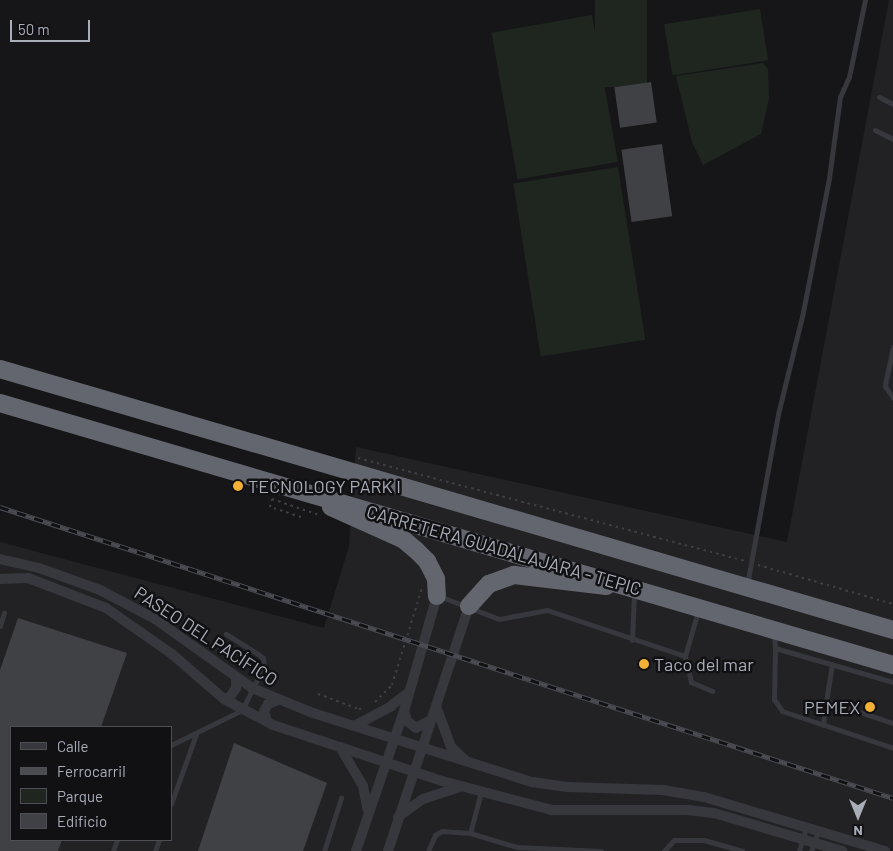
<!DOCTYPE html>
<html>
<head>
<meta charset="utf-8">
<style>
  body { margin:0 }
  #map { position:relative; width:893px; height:851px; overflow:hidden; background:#161618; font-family:Barlow,sans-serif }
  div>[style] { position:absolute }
  .built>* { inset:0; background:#222225 }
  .green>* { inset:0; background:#1e261f; transform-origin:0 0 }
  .building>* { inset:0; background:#404145; transform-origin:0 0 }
  .path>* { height:2px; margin-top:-1px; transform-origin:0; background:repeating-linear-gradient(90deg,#3d3f44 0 2.5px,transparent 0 6.5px) }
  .lane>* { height:5px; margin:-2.5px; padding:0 2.5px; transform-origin:2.5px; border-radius:2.5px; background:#37383d }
  .street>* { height:10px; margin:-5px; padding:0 5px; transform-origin:5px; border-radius:5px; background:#37383d }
  .highway>* { height:18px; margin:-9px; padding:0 9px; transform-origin:9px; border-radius:9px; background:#63666e }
  .rail>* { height:5px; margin-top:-2.5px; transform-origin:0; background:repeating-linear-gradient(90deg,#111113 0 9px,#4a4c52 0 18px); box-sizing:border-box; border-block:1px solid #4a4c52 }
  .dots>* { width:14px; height:14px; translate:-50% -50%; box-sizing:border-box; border:2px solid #111113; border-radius:50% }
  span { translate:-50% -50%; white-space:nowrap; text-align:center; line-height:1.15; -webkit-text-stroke:5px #111113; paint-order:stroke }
  .poi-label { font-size:18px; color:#a8adb8 }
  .left { translate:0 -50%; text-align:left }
  .right { translate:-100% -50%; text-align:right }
  .street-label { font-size:18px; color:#a8adb8 }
  .legend { position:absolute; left:10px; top:726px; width:162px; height:115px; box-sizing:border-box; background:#111113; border:1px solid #4d4f55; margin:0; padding:6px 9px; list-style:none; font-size:15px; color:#a8adb8 }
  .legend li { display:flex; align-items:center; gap:10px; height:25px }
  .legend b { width:25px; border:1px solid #4d4f55 }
  .north { position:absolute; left:833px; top:791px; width:50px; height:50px; -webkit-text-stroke:4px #111113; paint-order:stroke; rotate:180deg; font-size:14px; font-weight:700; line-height:20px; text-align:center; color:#a8adb8 }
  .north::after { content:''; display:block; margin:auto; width:18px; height:22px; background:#a8adb8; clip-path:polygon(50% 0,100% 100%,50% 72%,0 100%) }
  .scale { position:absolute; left:10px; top:20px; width:80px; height:22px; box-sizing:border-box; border:2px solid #a8adb8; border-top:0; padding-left:6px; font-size:15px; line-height:18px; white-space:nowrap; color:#a8adb8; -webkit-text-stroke:4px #111113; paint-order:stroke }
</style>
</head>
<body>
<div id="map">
  <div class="built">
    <div style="clip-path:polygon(evenodd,889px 0,893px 0,893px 851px,0 851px,0 542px,324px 628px,349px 546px,356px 447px,787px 542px,889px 0,11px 727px,171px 727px,171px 840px,11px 840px,11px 727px)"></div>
  </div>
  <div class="green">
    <div style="left:595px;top:0;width:52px;height:87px"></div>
    <div style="left:760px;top:9px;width:52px;height:97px;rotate:81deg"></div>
    <div style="left:592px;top:15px;width:149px;height:102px;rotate:80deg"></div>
    <div style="clip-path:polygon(763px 63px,768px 69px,769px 98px,761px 134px,703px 165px,692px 142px,676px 76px)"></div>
    <div style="left:618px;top:167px;width:175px;height:106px;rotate:81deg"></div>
  </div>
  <div class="building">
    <div style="left:651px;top:82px;width:41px;height:37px;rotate:82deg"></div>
    <div style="left:662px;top:144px;width:73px;height:41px;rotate:82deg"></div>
    <div style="clip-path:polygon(18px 618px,127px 653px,101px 727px,11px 727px,11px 840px,62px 840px,58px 851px,0 851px,0 670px)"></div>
    <div style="clip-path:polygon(234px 743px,327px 783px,303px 851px,198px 851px)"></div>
  </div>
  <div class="path">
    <div style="left:358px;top:458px;width:400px;rotate:14.9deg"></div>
    <div style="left:301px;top:517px;width:33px;rotate:-162deg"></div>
    <div style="left:270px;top:507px;width:8px;rotate:-76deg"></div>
    <div style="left:272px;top:499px;width:50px;rotate:18.8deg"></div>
    <div style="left:758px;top:565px;width:141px;rotate:16.1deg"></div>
    <div style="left:318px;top:694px;width:44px;rotate:20.1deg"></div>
    <div style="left:359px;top:709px;width:6px;rotate:-9deg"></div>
    <div style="left:375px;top:702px;width:24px;rotate:-45deg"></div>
    <div style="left:392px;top:685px;width:102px;rotate:-72.8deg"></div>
  </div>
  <div class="lane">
    <div style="left:879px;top:97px;width:16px;rotate:27deg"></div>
    <div style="left:875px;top:130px;width:20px;rotate:27deg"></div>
    <div style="left:893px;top:347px;width:40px;rotate:102deg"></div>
    <div style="left:885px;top:386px;width:14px;rotate:56deg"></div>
    <div style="left:747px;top:585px;width:174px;rotate:-79.7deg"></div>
    <div style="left:778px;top:414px;width:105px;rotate:-76.2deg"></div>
    <div style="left:803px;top:312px;width:136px;rotate:-79deg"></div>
    <div style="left:829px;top:178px;width:82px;rotate:-82.3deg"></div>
    <div style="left:840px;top:97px;width:22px;rotate:-66deg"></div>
    <div style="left:849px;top:77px;width:79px;rotate:-78.3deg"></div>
    <div style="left:439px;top:596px;width:64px;rotate:21deg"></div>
    <div style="left:499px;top:619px;width:49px;rotate:-10.6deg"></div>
    <div style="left:547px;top:610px;width:145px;rotate:18.4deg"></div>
    <div style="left:685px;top:656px;width:47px;rotate:-73.9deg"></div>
    <div style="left:0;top:626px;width:14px;rotate:-73deg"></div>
    <div style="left:774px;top:633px;width:15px;rotate:86deg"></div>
    <div style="left:775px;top:648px;width:123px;rotate:16.1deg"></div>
    <div style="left:632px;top:640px;width:47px;rotate:-87.6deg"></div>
    <div style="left:775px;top:648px;width:51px;rotate:91.1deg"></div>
    <div style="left:774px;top:699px;width:14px;rotate:56deg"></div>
    <div style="left:782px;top:711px;width:117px;rotate:18.4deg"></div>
    <div style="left:685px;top:656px;width:27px;rotate:77deg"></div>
    <div style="left:691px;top:682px;width:23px;rotate:23deg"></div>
    <div style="left:832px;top:664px;width:37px;rotate:99deg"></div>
    <div style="left:826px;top:701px;width:71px;rotate:18.2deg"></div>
    <div style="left:823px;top:725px;width:24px;rotate:-83deg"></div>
    <div style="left:171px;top:745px;width:79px;rotate:-26.2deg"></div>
    <div style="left:242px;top:710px;width:49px;rotate:-63.4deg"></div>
    <div style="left:264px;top:666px;width:8px;rotate:-97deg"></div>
    <div style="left:263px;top:658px;width:6px;rotate:-141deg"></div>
    <div style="left:258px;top:654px;width:38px;rotate:-148deg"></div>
    <div style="left:481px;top:792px;width:42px;rotate:105deg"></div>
    <div style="left:470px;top:833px;width:49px;rotate:16.6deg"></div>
    <div style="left:517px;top:847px;width:84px;rotate:2.7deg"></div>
    <div style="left:171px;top:804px;width:74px;rotate:-70.3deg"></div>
    <div style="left:113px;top:851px;width:12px;rotate:-70deg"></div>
    <div style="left:155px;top:851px;width:12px;rotate:-70deg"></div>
    <div style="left:324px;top:851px;width:56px;rotate:-72.2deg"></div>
    <div style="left:428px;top:851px;width:17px;rotate:-66deg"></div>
    <div style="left:435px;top:835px;width:8px;rotate:-30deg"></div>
    <div style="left:442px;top:831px;width:28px;rotate:4deg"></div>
    <div style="left:664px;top:851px;width:15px;rotate:-48deg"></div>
    <div style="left:674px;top:840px;width:30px"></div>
    <div style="left:704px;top:840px;width:40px;rotate:16deg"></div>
    <div style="left:799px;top:851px;width:24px;rotate:-73deg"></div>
    <div style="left:811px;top:851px;width:21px;rotate:-71deg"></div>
  </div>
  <div class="street">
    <div style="left:0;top:559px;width:40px;rotate:13deg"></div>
    <div style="left:39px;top:568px;width:65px;rotate:19.8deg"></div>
    <div style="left:100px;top:590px;width:62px;rotate:27.8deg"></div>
    <div style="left:155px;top:619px;width:119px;rotate:35.4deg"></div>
    <div style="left:252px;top:688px;width:66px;rotate:22.3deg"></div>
    <div style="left:313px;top:713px;width:230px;rotate:17.5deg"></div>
    <div style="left:532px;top:782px;width:36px;rotate:8deg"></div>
    <div style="left:568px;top:787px;width:95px;rotate:1.8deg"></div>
    <div style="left:663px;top:790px;width:42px;rotate:9.7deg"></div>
    <div style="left:704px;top:797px;width:189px;rotate:16.6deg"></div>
    <div style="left:0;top:579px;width:28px;rotate:-2deg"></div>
    <div style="left:28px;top:578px;width:84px;rotate:21deg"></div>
    <div style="left:106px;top:608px;width:80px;rotate:34.9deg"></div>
    <div style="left:172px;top:654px;width:69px;rotate:40.9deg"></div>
    <div style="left:224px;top:699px;width:55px;rotate:28deg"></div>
    <div style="left:273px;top:725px;width:178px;rotate:18.3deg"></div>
    <div style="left:442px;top:781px;width:114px;rotate:14.8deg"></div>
    <div style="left:552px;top:810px;width:136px"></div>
    <div style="left:688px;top:810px;width:26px;rotate:7deg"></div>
    <div style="left:714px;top:813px;width:134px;rotate:16.5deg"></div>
    <div style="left:224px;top:699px;width:6px;rotate:-18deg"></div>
    <div style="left:230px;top:697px;width:11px;rotate:-56deg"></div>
    <div style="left:236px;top:688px;width:10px;rotate:-90deg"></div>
    <div style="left:436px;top:706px;width:44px;rotate:69.9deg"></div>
    <div style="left:451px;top:747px;width:19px;rotate:43deg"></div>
    <div style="left:404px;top:711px;width:10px;rotate:73deg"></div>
    <div style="left:407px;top:721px;width:11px;rotate:38deg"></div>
    <div style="left:416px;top:728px;width:17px;rotate:-28deg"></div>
    <div style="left:267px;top:721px;width:10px;rotate:-107deg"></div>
    <div style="left:264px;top:711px;width:8px;rotate:-60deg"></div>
    <div style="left:268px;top:704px;width:11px;rotate:-22deg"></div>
    <div style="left:356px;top:725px;width:40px;rotate:-28deg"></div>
    <div style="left:391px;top:706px;width:23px;rotate:-38deg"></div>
    <div style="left:340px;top:747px;width:45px;rotate:59.5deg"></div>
    <div style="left:363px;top:786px;width:25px;rotate:79deg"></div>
    <div style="left:398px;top:817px;width:31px;rotate:-36deg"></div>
    <div style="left:423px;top:799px;width:38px;rotate:-18deg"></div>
    <div style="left:356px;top:851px;width:148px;rotate:-71.1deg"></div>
    <div style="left:404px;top:711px;width:120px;rotate:-74deg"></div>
    <div style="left:388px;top:851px;width:258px;rotate:-71.7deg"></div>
  </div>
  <div class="highway">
    <div style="left:0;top:369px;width:930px;rotate:16.29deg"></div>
    <div style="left:0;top:403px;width:931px;rotate:16.35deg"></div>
    <div style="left:331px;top:507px;width:80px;rotate:24.3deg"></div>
    <div style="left:404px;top:540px;width:16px;rotate:40deg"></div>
    <div style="left:416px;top:550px;width:16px;rotate:45deg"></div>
    <div style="left:427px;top:561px;width:20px;rotate:63deg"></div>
    <div style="left:436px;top:579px;width:17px;rotate:87deg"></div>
    <div style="left:469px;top:606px;width:30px;rotate:-48deg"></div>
    <div style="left:489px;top:584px;width:27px;rotate:-20deg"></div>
    <div style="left:514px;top:575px;width:93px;rotate:6.8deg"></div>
  </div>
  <div class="rail">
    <div style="left:0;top:507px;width:939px;rotate:18.05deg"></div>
  </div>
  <div class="dots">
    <div style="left:238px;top:486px;background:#f2b134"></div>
    <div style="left:644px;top:664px;background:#f2b134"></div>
    <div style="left:870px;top:707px;background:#f2b134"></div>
  </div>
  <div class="poi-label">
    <span class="left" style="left:248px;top:486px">TECNOLOGY PARK I</span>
    <span class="left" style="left:654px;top:664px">Taco del mar</span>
    <span class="right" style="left:860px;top:707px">PEMEX</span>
  </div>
  <div class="street-label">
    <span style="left:504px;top:550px;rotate:16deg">CARRETERA GUADALAJARA - TEPIC</span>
    <span style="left:206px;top:636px;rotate:33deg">PASEO DEL PACÍFICO</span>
  </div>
  <ul class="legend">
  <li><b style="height:6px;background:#37383d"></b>Calle</li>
  <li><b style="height:6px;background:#4a4c52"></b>Ferrocarril</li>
  <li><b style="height:14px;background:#1e261f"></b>Parque</li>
  <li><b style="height:14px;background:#404145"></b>Edificio</li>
  </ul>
  <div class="north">N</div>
  <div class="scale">50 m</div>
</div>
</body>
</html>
